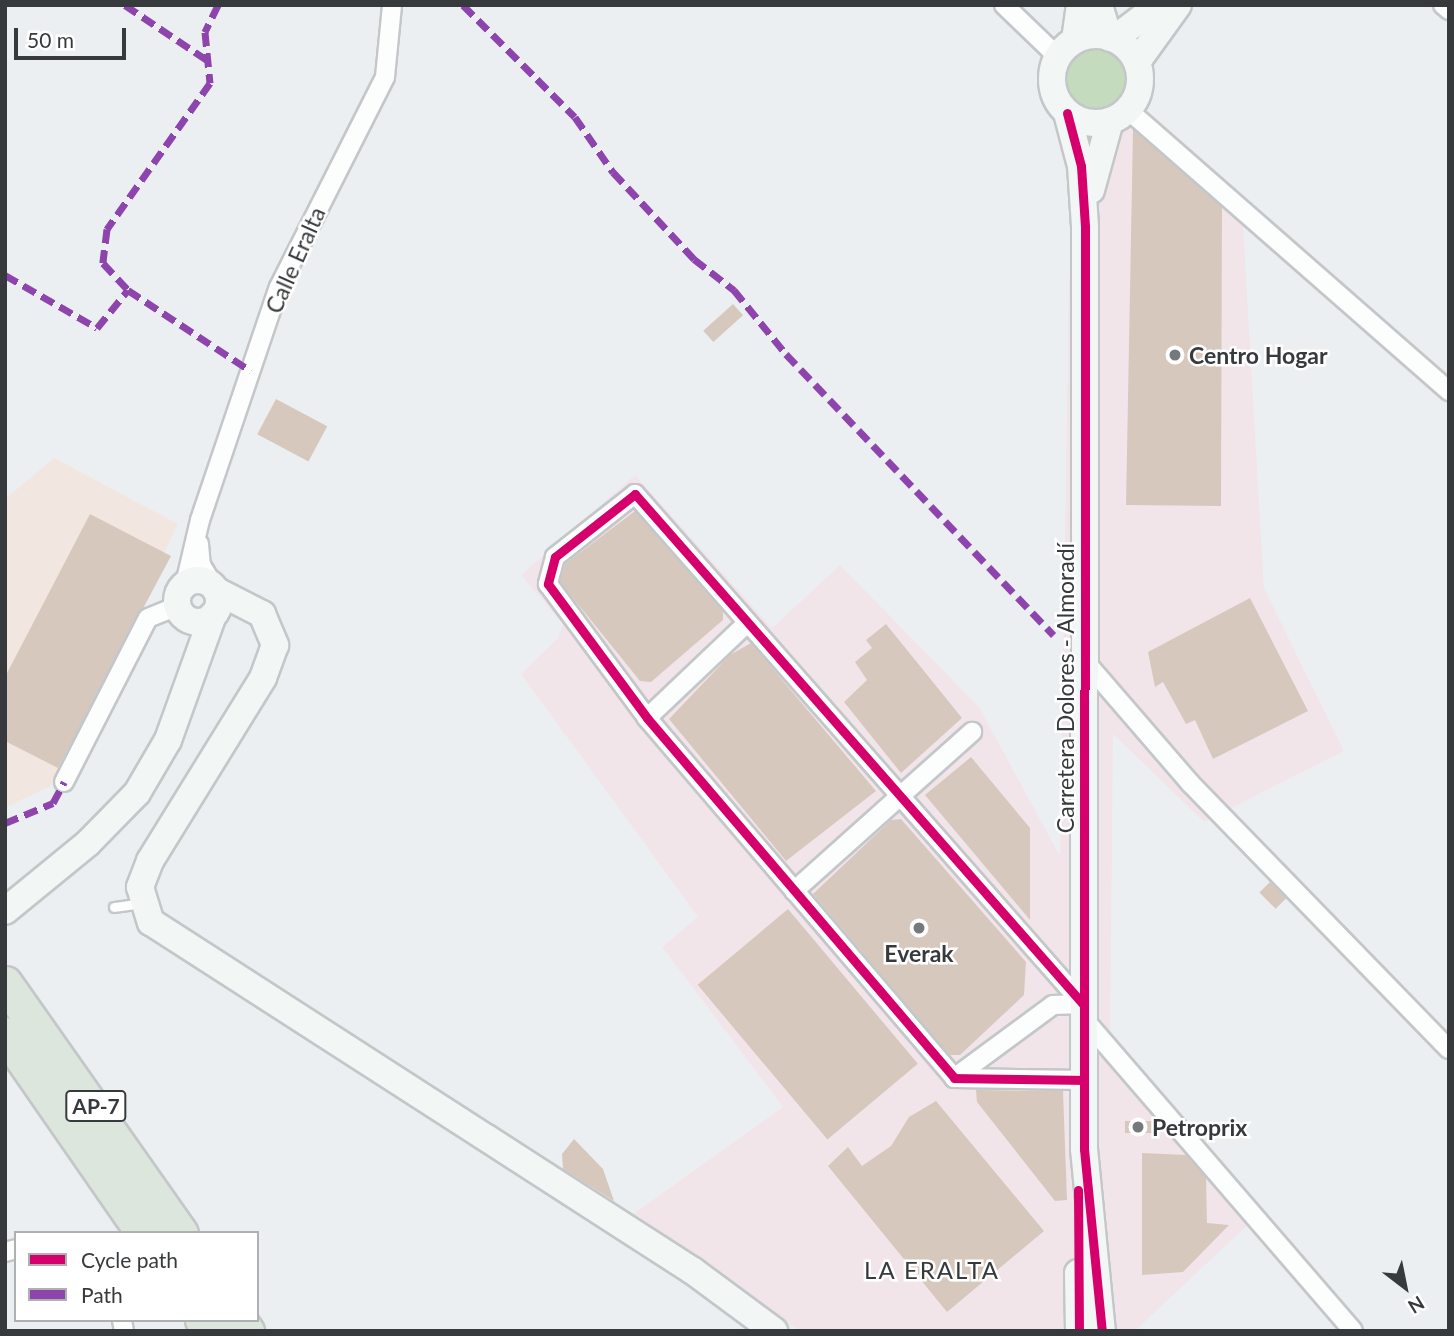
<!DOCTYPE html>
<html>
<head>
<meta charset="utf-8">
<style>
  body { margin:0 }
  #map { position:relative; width:1454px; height:1336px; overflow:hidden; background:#eceff1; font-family:Lato,sans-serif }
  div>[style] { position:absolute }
  .commercial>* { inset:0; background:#f2e5ea }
  .industrial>* { inset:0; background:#f2e6e1 }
  .green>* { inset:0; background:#c5dbbd }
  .round { border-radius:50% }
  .building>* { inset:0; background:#d7c8bd; transform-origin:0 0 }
  .roads { filter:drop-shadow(2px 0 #c4c7c9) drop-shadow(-2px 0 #c4c7c9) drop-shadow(0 2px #c4c7c9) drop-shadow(0 -2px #c4c7c9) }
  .lane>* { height:9px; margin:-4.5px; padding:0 4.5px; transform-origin:4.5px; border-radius:4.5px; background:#fcfdfd }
  .street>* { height:18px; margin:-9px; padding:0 9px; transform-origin:9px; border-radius:9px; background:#fcfdfd }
  .secondary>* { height:26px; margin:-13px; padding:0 13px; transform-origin:13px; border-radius:13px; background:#f2f6f4 }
  .secondary>.ring { margin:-13px; padding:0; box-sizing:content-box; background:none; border:26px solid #f2f6f4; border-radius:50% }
  .highway>* { height:33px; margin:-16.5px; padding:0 16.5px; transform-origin:16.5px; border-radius:16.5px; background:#dce6dd }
  .quiet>* { height:7px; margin-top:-3.5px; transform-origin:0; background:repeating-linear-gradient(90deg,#8e44ad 0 14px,transparent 0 21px) }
  .cycleway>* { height:9px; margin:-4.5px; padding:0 4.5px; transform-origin:4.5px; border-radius:4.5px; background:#d6006c }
  .dots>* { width:19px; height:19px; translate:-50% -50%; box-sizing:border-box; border:4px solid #fff; border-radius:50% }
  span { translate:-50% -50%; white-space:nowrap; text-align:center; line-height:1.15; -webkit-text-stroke:5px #fff; paint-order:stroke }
  .shield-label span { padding:2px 5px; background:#fff; border:2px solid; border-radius:5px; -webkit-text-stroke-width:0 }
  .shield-label { font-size:21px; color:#373a3c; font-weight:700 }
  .street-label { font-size:23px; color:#373a3c }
  .poi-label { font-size:23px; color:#373a3c; font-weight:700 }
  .left { translate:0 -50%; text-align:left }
  .neighbourhood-label { font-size:24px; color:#373a3c; letter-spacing:2px }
  .frame { position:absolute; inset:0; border:7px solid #373a3c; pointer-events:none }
  .legend { position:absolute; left:14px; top:1231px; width:245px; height:91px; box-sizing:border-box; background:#fff; border:2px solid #afb0b1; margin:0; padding:9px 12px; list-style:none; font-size:21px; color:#373a3c }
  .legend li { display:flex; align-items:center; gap:14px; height:35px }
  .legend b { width:35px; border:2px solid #afb0b1 }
  .north { position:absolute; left:1370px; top:1252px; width:70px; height:70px; -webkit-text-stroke:5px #fff; paint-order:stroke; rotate:148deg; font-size:19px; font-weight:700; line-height:28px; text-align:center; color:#373a3c }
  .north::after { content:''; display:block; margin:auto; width:24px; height:32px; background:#373a3c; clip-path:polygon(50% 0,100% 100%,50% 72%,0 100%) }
  .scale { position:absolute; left:14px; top:28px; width:112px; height:32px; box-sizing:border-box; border:4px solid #373a3c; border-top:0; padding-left:9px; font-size:21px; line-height:24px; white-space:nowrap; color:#373a3c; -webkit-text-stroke:5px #fff; paint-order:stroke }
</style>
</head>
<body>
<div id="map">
  <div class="commercial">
    <div style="clip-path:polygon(1125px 119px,1243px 225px,1264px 588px,1344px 751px,1204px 822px,1113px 734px,1110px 1060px,1252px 1221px,1135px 1331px,800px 1331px,632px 1215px,783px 1107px,662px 947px,698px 917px,521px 674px,558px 638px,563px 624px,521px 575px,635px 475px,772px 628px,840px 565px,979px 707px,1060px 856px,1069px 280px,1089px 200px)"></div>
  </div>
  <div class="industrial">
    <div style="clip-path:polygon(54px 458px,178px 524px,54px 784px,5px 808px,5px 499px)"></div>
  </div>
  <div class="green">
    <div class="round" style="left:1064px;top:48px;width:62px;height:62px"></div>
  </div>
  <div class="building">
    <div style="clip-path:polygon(1133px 129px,1222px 207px,1221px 506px,1126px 505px)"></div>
    <div style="left:733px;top:304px;width:15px;height:40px;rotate:48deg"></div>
    <div style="left:276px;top:399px;width:58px;height:40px;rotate:28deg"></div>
    <div style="clip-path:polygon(635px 511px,723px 612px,723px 620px,651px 682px,640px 681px,560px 582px,565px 564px)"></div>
    <div style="clip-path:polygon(90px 514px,171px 556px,58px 768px,5px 741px,5px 677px)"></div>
    <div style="clip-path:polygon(1250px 598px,1308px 711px,1213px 759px,1195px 720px,1186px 724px,1163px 682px,1155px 687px,1148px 652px)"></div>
    <div style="clip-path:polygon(886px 624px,962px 718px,901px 773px,844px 702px,867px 680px,855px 662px,872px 648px,866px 640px)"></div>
    <div style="clip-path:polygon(751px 643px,876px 791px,786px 861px,669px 719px,730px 655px)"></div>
    <div style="clip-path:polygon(971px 757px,1030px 828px,1030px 920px,925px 795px)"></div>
    <div style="clip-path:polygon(901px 819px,1026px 962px,1024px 995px,960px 1055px,949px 1055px,813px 894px,891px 820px)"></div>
    <div style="left:1270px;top:882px;width:23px;height:15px;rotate:45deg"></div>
    <div style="left:788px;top:909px;width:202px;height:118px;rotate:50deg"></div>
    <div style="clip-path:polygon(976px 1090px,1063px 1091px,1067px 1200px,1055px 1201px,977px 1102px)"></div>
    <div style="clip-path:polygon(936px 1101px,1044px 1231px,947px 1312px,828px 1166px,848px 1147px,862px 1166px,891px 1146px,909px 1117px)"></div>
    <div style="left:1125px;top:1121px;width:27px;height:12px"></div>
    <div style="clip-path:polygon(574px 1139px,603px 1169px,614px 1201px,563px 1169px,562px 1154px)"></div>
    <div style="clip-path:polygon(1142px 1153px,1186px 1155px,1206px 1177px,1207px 1223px,1229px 1225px,1183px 1272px,1142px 1275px)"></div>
  </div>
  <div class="roads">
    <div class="lane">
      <div style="left:114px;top:907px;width:28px;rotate:-8deg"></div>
    </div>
    <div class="street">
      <div style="left:1004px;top:5px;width:75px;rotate:43.9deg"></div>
      <div style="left:1443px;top:5px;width:8px;rotate:40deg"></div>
      <div style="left:1128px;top:110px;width:427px;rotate:41.2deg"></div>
      <div style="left:199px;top:544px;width:21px;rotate:85deg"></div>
      <div style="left:201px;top:565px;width:23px;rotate:59deg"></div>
      <div style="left:185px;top:584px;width:66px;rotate:-76.8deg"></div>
      <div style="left:200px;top:520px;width:246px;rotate:-71.3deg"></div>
      <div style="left:279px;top:287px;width:235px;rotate:-63.2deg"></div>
      <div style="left:385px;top:77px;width:72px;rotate:-84.4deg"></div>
      <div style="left:1083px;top:659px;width:164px;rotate:49.2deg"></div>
      <div style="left:1190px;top:783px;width:371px;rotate:45.8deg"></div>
      <div style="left:647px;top:718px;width:137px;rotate:-43.5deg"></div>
      <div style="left:64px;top:782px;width:184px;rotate:-62.9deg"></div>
      <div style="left:148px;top:618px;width:31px;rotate:-22deg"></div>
      <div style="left:794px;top:891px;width:239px;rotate:-41.8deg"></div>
      <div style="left:1083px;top:1004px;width:679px;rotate:-131.3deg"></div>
      <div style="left:635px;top:494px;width:102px;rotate:141.8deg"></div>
      <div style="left:555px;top:557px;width:28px;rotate:105deg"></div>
      <div style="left:548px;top:584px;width:167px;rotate:53.5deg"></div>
      <div style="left:647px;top:718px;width:473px;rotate:49.5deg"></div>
      <div style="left:954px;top:1078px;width:129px;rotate:0.9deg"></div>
      <div style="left:1083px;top:1018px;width:413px;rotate:49.2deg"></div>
      <div style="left:954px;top:1078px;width:123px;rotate:-36.4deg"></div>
      <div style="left:1053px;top:1005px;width:30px;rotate:-2deg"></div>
      <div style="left:5px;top:1252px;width:11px;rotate:-15deg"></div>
      <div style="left:122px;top:1320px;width:11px;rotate:80deg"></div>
    </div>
    <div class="secondary">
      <div style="left:1099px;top:5px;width:34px;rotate:73deg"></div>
      <div class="ring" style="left:1052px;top:35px;width:62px;height:62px"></div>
      <div style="left:1114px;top:39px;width:56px;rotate:-37.1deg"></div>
      <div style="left:1075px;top:40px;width:35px;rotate:-82deg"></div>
      <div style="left:1137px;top:62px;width:70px;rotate:-54.3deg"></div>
      <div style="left:1067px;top:113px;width:55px;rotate:75.2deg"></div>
      <div style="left:1081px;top:166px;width:61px;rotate:86.2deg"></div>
      <div style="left:1085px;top:227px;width:922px;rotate:90.06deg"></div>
      <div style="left:1084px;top:1149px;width:183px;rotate:84.4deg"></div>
      <div style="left:1091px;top:190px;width:72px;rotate:-74.6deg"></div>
      <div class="ring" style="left:177px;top:580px;width:16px;height:16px"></div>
      <div style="left:217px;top:591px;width:51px;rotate:27.1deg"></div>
      <div style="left:262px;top:614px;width:34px;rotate:67deg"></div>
      <div style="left:275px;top:645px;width:35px;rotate:110deg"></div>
      <div style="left:263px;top:678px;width:215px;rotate:121.7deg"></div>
      <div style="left:150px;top:861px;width:28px;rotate:111deg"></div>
      <div style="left:140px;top:887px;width:37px;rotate:73deg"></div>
      <div style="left:151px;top:922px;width:645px;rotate:32.78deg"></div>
      <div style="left:693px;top:1271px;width:101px;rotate:36.5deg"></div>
      <div style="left:5px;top:911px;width:107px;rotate:-39.3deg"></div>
      <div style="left:88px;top:843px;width:70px;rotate:-45.6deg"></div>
      <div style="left:137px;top:793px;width:61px;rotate:-59.7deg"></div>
      <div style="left:168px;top:740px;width:133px;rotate:-70.2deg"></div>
      <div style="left:1078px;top:1273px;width:58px;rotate:89deg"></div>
    </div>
    <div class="highway">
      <div style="left:5px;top:983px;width:306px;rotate:54.9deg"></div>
      <div style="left:5px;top:1034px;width:242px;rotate:55.3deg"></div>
      <div style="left:202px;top:1320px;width:14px;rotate:54deg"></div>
      <div style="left:239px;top:1320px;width:14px;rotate:54deg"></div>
    </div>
  </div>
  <div class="quiet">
    <div style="left:125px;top:5px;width:99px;rotate:33.9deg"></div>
    <div style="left:218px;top:5px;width:30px;rotate:116deg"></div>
    <div style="left:205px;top:32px;width:51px;rotate:84.4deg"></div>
    <div style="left:210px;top:83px;width:179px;rotate:125.2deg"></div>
    <div style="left:107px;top:229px;width:34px;rotate:97deg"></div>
    <div style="left:103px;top:263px;width:37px;rotate:47deg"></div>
    <div style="left:128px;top:290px;width:147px;rotate:33.4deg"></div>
    <div style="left:463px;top:5px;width:158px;rotate:45deg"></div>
    <div style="left:575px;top:117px;width:67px;rotate:55.4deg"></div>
    <div style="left:613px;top:172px;width:119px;rotate:47deg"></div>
    <div style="left:694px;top:259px;width:51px;rotate:37.8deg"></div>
    <div style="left:734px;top:290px;width:82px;rotate:50.9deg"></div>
    <div style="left:786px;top:354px;width:388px;rotate:46.4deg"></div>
    <div style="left:5px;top:275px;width:106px;rotate:29.9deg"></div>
    <div style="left:97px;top:328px;width:49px;rotate:-50.8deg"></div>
    <div style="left:5px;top:823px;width:52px;rotate:-22.6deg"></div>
    <div style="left:53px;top:803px;width:24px;rotate:-62deg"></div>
  </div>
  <div class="cycleway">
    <div style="left:1067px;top:113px;width:55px;rotate:75.2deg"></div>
    <div style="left:1081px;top:166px;width:61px;rotate:86.2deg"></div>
    <div style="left:1085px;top:227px;width:922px;rotate:90.06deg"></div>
    <div style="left:1084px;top:1149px;width:183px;rotate:84.4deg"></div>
    <div style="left:1083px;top:1004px;width:679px;rotate:-131.3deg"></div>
    <div style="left:635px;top:494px;width:102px;rotate:141.8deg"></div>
    <div style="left:555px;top:557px;width:28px;rotate:105deg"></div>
    <div style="left:548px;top:584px;width:167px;rotate:53.5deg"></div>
    <div style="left:647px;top:718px;width:473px;rotate:49.5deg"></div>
    <div style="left:954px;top:1078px;width:129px;rotate:0.9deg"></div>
    <div style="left:1078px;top:1190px;width:141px;rotate:89.6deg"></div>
  </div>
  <div class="dots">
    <div style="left:1175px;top:355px;background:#76797b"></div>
    <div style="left:919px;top:928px;background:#76797b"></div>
    <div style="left:1138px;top:1127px;background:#76797b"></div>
  </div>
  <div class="shield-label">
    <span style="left:96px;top:1106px">AP-7</span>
  </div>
  <div class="street-label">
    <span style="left:295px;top:260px;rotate:-66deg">Calle Eralta</span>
    <span style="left:1065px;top:688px;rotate:-90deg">Carretera Dolores - Almoradí</span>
  </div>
  <div class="poi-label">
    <span class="left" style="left:1189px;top:355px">Centro Hogar</span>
    <span style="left:919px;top:953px">Everak</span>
    <span class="left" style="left:1152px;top:1127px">Petroprix</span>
  </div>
  <div class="neighbourhood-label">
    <span style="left:932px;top:1270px">LA ERALTA</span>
  </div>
  <div class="frame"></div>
  <ul class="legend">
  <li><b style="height:9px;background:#d6006c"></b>Cycle path</li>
  <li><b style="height:9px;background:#8e44ad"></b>Path</li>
  </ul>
  <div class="north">N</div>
  <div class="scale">50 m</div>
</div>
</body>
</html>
